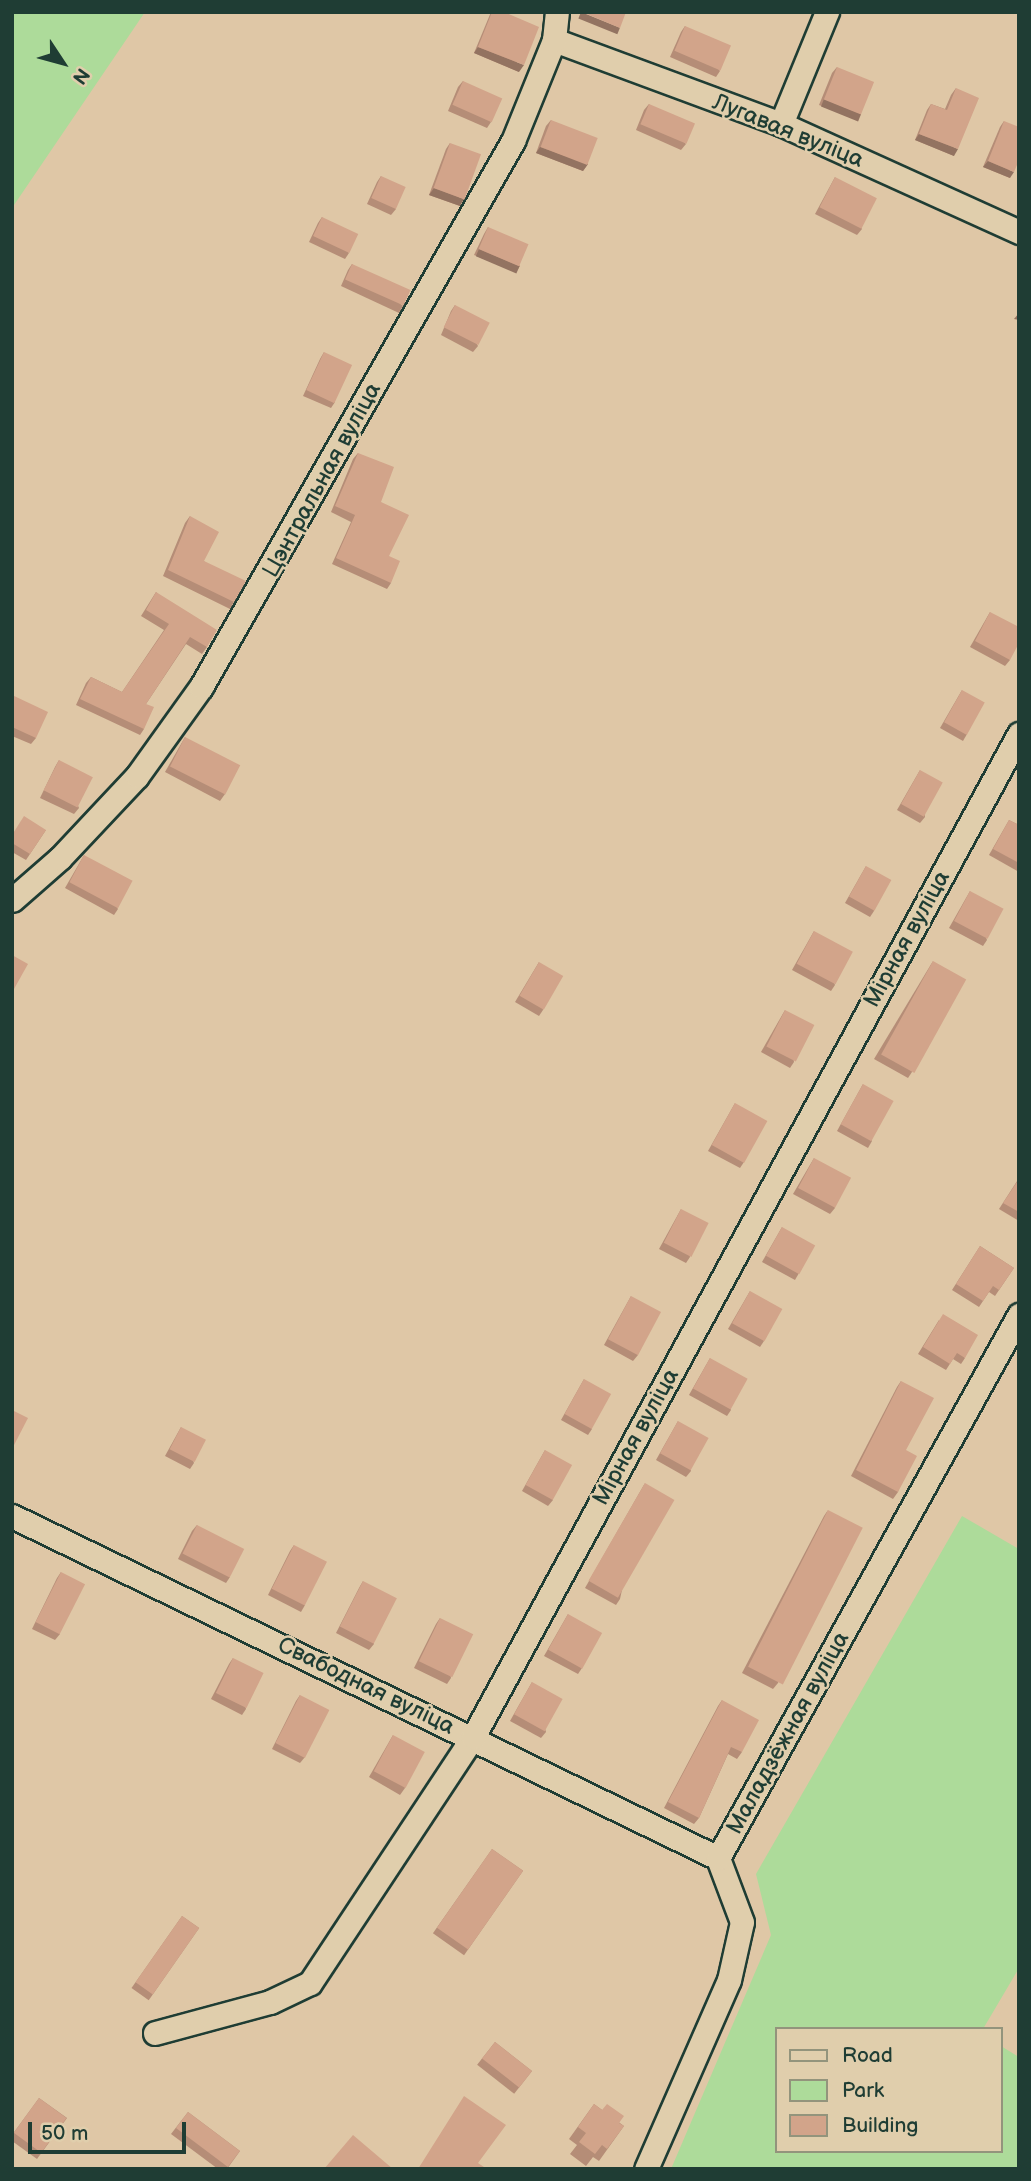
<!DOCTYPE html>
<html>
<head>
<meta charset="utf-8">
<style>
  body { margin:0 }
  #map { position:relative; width:1031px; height:2181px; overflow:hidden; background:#dfc7a6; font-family:"Balsamiq Sans",sans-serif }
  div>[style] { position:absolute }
  .green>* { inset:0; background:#addb9a }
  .roads { filter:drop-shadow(2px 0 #1f3d34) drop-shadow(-2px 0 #1f3d34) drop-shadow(0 2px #1f3d34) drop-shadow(0 -2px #1f3d34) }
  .street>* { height:23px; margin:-11.5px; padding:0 11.5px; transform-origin:11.5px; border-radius:11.5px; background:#e0ceac }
  .wall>* { inset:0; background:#b58d77; transform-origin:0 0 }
  .shaded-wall>* { inset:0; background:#937361; transform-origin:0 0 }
  .building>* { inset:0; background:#d2a48a; transform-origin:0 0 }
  span { translate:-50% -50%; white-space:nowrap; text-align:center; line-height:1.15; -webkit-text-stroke:5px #e0ceac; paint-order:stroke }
  .street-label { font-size:23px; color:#1f3d34 }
  .frame { position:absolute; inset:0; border:14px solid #1f3d34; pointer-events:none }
  .legend { position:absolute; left:775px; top:2027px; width:228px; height:126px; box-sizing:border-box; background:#e0ceac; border:2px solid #93947c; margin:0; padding:9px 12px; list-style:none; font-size:21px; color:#1f3d34 }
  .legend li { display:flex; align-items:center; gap:14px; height:35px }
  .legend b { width:35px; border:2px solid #93947c }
  .north { position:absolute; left:28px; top:28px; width:70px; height:70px; -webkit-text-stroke:5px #e0ceac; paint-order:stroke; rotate:126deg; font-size:19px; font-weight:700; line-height:28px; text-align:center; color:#1f3d34 }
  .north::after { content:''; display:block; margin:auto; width:24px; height:32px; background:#1f3d34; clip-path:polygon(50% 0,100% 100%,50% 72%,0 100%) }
  .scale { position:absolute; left:28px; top:2122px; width:158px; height:32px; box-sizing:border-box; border:4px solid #1f3d34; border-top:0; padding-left:9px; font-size:21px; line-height:24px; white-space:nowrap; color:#1f3d34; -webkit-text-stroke:5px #e0ceac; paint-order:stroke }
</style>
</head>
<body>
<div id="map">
  <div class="green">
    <div style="clip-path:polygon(12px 12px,145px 12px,12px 208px)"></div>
    <div style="clip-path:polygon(962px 1516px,1019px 1549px,1019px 1968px,983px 2029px,777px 2029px,777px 2151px,1001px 2151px,1001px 2046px,1019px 2057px,1019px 2169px,671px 2169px,771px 1935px,756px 1874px)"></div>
  </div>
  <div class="roads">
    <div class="street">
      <div style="left:554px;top:40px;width:242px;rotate:20.3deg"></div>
      <div style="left:781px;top:124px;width:261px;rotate:24.4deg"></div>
      <div style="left:781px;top:124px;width:121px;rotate:-67.7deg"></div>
      <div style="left:12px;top:900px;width:64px;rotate:-41.2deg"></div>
      <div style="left:60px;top:858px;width:112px;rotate:-46.8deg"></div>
      <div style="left:137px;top:776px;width:110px;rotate:-54.3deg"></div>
      <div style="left:201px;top:687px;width:629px;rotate:-60.26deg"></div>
      <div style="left:513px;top:141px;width:109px;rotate:-67.9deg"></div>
      <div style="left:554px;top:40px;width:28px;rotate:-84deg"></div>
      <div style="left:12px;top:1516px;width:784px;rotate:25.85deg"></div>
      <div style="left:155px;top:2033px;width:119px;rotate:-15.1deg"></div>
      <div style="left:270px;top:2002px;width:44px;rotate:-25.4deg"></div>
      <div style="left:310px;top:1983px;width:295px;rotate:-56.5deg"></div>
      <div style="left:473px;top:1737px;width:1142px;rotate:-61.44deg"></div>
      <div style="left:646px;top:2169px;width:206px;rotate:-66.3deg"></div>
      <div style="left:729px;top:1980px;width:59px;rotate:-77.4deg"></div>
      <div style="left:742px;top:1922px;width:68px;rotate:-110.6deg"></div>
      <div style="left:718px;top:1858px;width:621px;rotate:-61deg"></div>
    </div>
  </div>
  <div class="wall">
    <div style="clip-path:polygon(491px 12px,504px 12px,519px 72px,474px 53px)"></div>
    <div style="clip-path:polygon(685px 26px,720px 71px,716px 77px,670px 57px,681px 32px)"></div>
    <div style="clip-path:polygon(837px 67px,861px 114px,857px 120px,819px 105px,832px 73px)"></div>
    <div style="clip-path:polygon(463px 81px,491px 122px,487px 128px,448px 111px,458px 87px)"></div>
    <div style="clip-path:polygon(956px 88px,954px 156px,915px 140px,927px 110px,931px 104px,945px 109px,951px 95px)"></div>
    <div style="clip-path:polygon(649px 104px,686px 144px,681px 150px,636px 130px,644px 110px)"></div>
    <div style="clip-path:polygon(551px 120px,588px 164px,583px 171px,536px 153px,546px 126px)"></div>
    <div style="clip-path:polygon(1004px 121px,1010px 178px,983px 167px,1000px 127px)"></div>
    <div style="clip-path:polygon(450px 143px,460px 206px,429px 195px,446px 149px)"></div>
    <div style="clip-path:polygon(381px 176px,396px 209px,391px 215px,367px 204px,377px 182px)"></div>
    <div style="clip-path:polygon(835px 177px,862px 229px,857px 235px,815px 214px)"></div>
    <div style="clip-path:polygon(322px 217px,349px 253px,345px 259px,309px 242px,318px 223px)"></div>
    <div style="clip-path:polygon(488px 227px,520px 266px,516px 272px,474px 255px,484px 234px)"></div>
    <div style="clip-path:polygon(352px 264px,403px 306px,399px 313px,341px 286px,348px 270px)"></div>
    <div style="clip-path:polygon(455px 305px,478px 346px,473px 352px,441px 335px,451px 311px)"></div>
    <div style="clip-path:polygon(324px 352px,335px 402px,331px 408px,303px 396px,320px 359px)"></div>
    <div style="clip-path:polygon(358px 453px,381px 502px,391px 583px,387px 589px,332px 564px,351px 522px,331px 512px,353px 459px)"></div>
    <div style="clip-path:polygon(190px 516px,204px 561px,234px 602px,230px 609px,163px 576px,185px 523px)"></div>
    <div style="clip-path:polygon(156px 592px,207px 647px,202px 654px,186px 644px,146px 704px,144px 729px,140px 735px,76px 705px,86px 683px,91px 677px,122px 692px,164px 630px,141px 616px)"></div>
    <div style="clip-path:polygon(990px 612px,1010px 660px,1005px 666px,970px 647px)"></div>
    <div style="clip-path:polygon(962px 690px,967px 734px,963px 741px,940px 728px)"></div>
    <div style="clip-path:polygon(12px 695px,36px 738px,31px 744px,12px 736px)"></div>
    <div style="clip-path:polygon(185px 737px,225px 794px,220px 801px,165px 772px)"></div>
    <div style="clip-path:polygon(59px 760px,79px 808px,74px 814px,40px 798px,55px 767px)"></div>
    <div style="clip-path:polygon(920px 770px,925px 817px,920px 823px,897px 810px)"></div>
    <div style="clip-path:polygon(1009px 820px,1019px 825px,1019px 872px,989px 855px)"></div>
    <div style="clip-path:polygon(46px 830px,26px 860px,12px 852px,12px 834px)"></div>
    <div style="clip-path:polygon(84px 855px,118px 909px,114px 915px,65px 888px)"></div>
    <div style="clip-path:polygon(866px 866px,874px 911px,870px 917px,845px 903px)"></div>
    <div style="clip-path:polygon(970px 891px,987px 940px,983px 946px,949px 928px)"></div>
    <div style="clip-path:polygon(814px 931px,835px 985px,831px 991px,792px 970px)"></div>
    <div style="clip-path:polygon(933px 961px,912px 1072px,908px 1078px,874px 1059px)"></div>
    <div style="clip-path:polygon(539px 962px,543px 1010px,539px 1016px,515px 1002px)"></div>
    <div style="clip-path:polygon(785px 1010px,794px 1062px,790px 1068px,761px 1052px)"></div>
    <div style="clip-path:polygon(863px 1084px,872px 1141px,868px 1148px,837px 1131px)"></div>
    <div style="clip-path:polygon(735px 1103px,744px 1162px,740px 1168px,708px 1151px)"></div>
    <div style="clip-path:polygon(814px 1158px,835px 1208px,830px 1214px,793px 1194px)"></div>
    <div style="clip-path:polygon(1019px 1178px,1019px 1221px,999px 1209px)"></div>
    <div style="clip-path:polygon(681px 1209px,690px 1257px,686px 1263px,659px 1249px)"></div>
    <div style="clip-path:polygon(782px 1227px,799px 1273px,795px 1280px,762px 1262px)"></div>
    <div style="clip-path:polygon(980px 1246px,1014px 1268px,995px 1296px,989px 1292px,979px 1307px,952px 1290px)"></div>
    <div style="clip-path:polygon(750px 1291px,764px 1341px,760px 1347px,728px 1329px)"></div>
    <div style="clip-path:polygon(631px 1296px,638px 1355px,633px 1361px,604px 1345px)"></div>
    <div style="clip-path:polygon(939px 1320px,965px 1358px,961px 1364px,953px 1359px,946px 1370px,918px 1354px)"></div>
    <div style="clip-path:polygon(710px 1358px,731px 1410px,727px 1416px,689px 1395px)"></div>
    <div style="clip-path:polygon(584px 1379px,592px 1429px,588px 1435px,561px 1420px)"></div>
    <div style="clip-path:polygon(901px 1381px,906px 1450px,898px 1492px,893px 1499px,851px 1476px,897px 1387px)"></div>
    <div style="clip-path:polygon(678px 1421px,691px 1471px,686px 1477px,656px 1460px)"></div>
    <div style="clip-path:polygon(181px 1427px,194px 1463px,190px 1469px,165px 1456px)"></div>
    <div style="clip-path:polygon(545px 1450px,553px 1500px,548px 1506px,522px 1491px)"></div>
    <div style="clip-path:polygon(645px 1483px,620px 1599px,616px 1605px,585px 1588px)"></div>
    <div style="clip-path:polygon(828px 1510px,778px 1683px,773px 1689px,742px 1673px,824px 1516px)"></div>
    <div style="clip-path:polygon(197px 1525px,230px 1577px,226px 1583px,178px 1559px,192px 1531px)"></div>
    <div style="clip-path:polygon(294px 1545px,305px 1605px,301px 1612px,268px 1595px,290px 1551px)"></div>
    <div style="clip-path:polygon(61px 1572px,60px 1634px,55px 1640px,32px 1629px,57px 1578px)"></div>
    <div style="clip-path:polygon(363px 1581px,374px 1644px,369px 1650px,336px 1633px,359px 1588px)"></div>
    <div style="clip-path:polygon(568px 1614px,582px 1668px,578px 1674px,544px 1656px)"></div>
    <div style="clip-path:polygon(440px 1618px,451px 1678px,447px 1684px,414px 1668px,436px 1624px)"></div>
    <div style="clip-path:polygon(233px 1658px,246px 1709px,242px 1715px,211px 1699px,229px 1664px)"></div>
    <div style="clip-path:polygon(532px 1682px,546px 1732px,541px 1738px,510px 1721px)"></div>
    <div style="clip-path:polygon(300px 1695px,305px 1757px,300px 1763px,272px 1749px,296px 1701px)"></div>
    <div style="clip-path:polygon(722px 1700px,742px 1752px,737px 1759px,728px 1754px,699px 1818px,694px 1824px,664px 1808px,718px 1706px)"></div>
    <div style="clip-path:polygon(393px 1735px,405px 1788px,400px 1795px,369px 1777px)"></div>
    <div style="left:492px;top:1849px;width:38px;height:103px;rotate:35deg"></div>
    <div style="left:182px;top:1916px;width:21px;height:88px;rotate:35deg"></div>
    <div style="left:495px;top:2042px;width:47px;height:29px;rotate:38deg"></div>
    <div style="clip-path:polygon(39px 2098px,67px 2118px,37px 2159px,12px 2141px,12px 2135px)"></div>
    <div style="clip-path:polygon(594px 2104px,624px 2126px,599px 2161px,593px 2157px,586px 2166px,570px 2154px,577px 2145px,569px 2139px)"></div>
    <div style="clip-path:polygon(188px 2112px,240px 2151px,227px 2169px,218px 2169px,171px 2134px)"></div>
  </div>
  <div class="shaded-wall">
    <div style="left:581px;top:12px;width:42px;height:7px;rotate:22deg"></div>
    <div style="clip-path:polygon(478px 47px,524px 65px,519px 72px,474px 53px)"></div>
    <div style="left:824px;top:99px;width:40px;height:8px;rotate:22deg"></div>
    <div style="clip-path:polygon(919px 134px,958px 149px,954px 156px,915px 140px)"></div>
    <div style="clip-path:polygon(540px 147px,588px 164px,583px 171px,536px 153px)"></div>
    <div style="clip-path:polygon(988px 161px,1014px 172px,1010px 178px,983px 167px)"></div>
    <div style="clip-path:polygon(434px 188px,464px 199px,460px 206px,429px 195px)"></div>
    <div style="left:479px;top:249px;width:44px;height:8px;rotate:23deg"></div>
    <div style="clip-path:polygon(1019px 313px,1019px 320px,1014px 319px)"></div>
  </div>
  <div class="building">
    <div style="clip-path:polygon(492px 12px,504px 12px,539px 27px,524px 65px,478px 47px)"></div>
    <div style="clip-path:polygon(582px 12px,626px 12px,620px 28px)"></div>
    <div style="left:685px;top:26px;width:50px;height:27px;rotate:23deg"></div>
    <div style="left:837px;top:67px;width:40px;height:35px;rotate:22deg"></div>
    <div style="left:463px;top:81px;width:43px;height:26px;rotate:24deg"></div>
    <div style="clip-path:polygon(956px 88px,979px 98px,958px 149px,919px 134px,931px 104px,947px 110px)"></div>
    <div style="left:649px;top:104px;width:50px;height:22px;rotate:23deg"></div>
    <div style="left:551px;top:120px;width:50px;height:29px;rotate:21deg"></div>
    <div style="clip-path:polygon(1004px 121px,1019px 127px,1019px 160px,1014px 172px,988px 161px)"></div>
    <div style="left:450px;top:143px;width:33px;height:48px;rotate:20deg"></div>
    <div style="left:381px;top:176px;width:27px;height:24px;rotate:24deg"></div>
    <div style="left:835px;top:177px;width:47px;height:34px;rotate:27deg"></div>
    <div style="left:322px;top:217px;width:40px;height:21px;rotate:25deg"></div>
    <div style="left:488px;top:227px;width:44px;height:24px;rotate:23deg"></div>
    <div style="left:352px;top:264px;width:64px;height:17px;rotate:24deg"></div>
    <div style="left:455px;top:305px;width:39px;height:25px;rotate:27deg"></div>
    <div style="left:324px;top:352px;width:31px;height:42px;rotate:25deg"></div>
    <div style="clip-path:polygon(358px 453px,394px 467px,381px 502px,409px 515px,389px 556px,400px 561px,391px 583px,336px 558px,355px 515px,335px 506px)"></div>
    <div style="clip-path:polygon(190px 516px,219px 532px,204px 561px,246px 581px,234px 602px,168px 570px)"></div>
    <div style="clip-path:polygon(156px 592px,217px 630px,207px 647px,190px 637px,146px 704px,154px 707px,144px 729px,80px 699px,91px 677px,122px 692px,169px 624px,146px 610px)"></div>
    <div style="clip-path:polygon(990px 612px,1019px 627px,1019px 643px,1010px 660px,975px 641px)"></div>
    <div style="left:962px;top:690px;width:26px;height:37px;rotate:29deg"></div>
    <div style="clip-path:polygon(12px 695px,48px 712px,36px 738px,12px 727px)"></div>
    <div style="left:185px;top:737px;width:62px;height:33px;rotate:27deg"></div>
    <div style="left:59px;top:760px;width:38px;height:34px;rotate:27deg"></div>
    <div style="left:920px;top:770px;width:26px;height:39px;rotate:29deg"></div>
    <div style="clip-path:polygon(24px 816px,46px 830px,30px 854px,12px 843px,12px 835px)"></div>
    <div style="clip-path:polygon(1009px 820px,1019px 825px,1019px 863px,993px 849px)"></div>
    <div style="left:84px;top:855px;width:55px;height:31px;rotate:28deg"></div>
    <div style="left:866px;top:866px;width:29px;height:35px;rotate:29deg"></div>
    <div style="left:970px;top:891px;width:38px;height:34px;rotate:28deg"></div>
    <div style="left:814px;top:931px;width:44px;height:37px;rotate:28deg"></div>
    <div style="clip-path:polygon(12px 955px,28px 964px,14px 989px,12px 987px)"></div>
    <div style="left:933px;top:961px;width:38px;height:107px;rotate:29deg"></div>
    <div style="left:539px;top:962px;width:28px;height:39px;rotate:30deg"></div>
    <div style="left:785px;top:1010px;width:33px;height:41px;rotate:27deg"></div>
    <div style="left:863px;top:1084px;width:35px;height:46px;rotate:29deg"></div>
    <div style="left:735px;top:1103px;width:37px;height:48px;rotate:29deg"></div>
    <div style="left:814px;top:1158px;width:42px;height:34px;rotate:28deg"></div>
    <div style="clip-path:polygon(1019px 1179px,1019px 1212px,1003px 1203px)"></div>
    <div style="left:681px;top:1209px;width:31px;height:38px;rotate:27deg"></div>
    <div style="left:782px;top:1227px;width:38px;height:33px;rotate:29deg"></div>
    <div style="clip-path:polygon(980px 1246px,1014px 1268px,999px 1290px,993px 1286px,983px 1301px,956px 1284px)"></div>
    <div style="left:750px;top:1291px;width:37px;height:37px;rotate:29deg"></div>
    <div style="left:631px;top:1296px;width:34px;height:49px;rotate:28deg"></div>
    <div style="clip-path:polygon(943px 1314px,978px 1335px,965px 1358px,957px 1353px,950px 1364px,923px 1347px)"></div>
    <div style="left:710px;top:1358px;width:43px;height:35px;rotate:29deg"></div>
    <div style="left:584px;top:1379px;width:31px;height:40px;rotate:29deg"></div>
    <div style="clip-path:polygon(901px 1381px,934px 1398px,906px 1450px,917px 1456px,898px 1492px,856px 1470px)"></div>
    <div style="clip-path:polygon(12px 1410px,28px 1418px,12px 1449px)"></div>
    <div style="left:678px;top:1421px;width:35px;height:37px;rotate:29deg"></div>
    <div style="left:181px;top:1427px;width:28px;height:25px;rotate:27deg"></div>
    <div style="left:545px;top:1450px;width:31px;height:40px;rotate:29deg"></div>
    <div style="left:645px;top:1483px;width:34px;height:113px;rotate:30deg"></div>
    <div style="left:828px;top:1510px;width:39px;height:176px;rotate:27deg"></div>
    <div style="left:197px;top:1525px;width:53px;height:32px;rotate:27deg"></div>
    <div style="left:294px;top:1545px;width:37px;height:49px;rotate:27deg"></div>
    <div style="left:61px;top:1572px;width:27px;height:56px;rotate:27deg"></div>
    <div style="left:363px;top:1581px;width:38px;height:51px;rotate:27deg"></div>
    <div style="left:568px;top:1614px;width:39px;height:41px;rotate:29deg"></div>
    <div style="left:440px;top:1618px;width:37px;height:48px;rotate:26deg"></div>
    <div style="left:233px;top:1658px;width:34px;height:39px;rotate:26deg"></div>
    <div style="left:532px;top:1682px;width:35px;height:37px;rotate:29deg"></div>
    <div style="left:300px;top:1695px;width:33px;height:54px;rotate:27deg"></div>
    <div style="clip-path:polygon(722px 1700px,759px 1720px,742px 1752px,731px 1747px,699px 1818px,668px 1802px)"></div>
    <div style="left:393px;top:1735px;width:36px;height:41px;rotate:28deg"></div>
    <div style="left:492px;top:1849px;width:38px;height:96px;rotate:35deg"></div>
    <div style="left:182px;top:1916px;width:21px;height:81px;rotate:35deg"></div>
    <div style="left:495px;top:2042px;width:47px;height:21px;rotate:38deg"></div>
    <div style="clip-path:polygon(464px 2096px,506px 2125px,478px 2163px,487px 2169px,418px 2169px)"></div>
    <div style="left:39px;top:2098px;width:34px;height:43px;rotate:36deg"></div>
    <div style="clip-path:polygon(594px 2104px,602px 2110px,607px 2104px,624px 2116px,619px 2123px,624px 2126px,607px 2149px,602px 2145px,595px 2154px,579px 2142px,586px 2133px,578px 2127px)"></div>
    <div style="left:188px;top:2112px;width:65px;height:20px;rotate:37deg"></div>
    <div style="clip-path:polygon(353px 2135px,393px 2169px,324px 2169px)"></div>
  </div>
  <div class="street-label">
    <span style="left:788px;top:131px;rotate:22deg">Лугавая вуліца</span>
    <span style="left:322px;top:480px;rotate:-61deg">Цэнтральная вуліца</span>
    <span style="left:907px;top:939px;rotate:-61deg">Мірная вуліца</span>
    <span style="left:636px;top:1437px;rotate:-61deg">Мірная вуліца</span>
    <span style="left:366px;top:1686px;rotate:26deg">Свабодная вуліца</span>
    <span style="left:788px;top:1733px;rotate:-61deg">Маладзёжная вуліца</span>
  </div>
  <div class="frame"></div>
  <ul class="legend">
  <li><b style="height:9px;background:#e0ceac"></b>Road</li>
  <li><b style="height:19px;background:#addb9a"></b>Park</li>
  <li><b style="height:19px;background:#d2a48a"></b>Building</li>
  </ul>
  <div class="north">N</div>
  <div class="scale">50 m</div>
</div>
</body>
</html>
